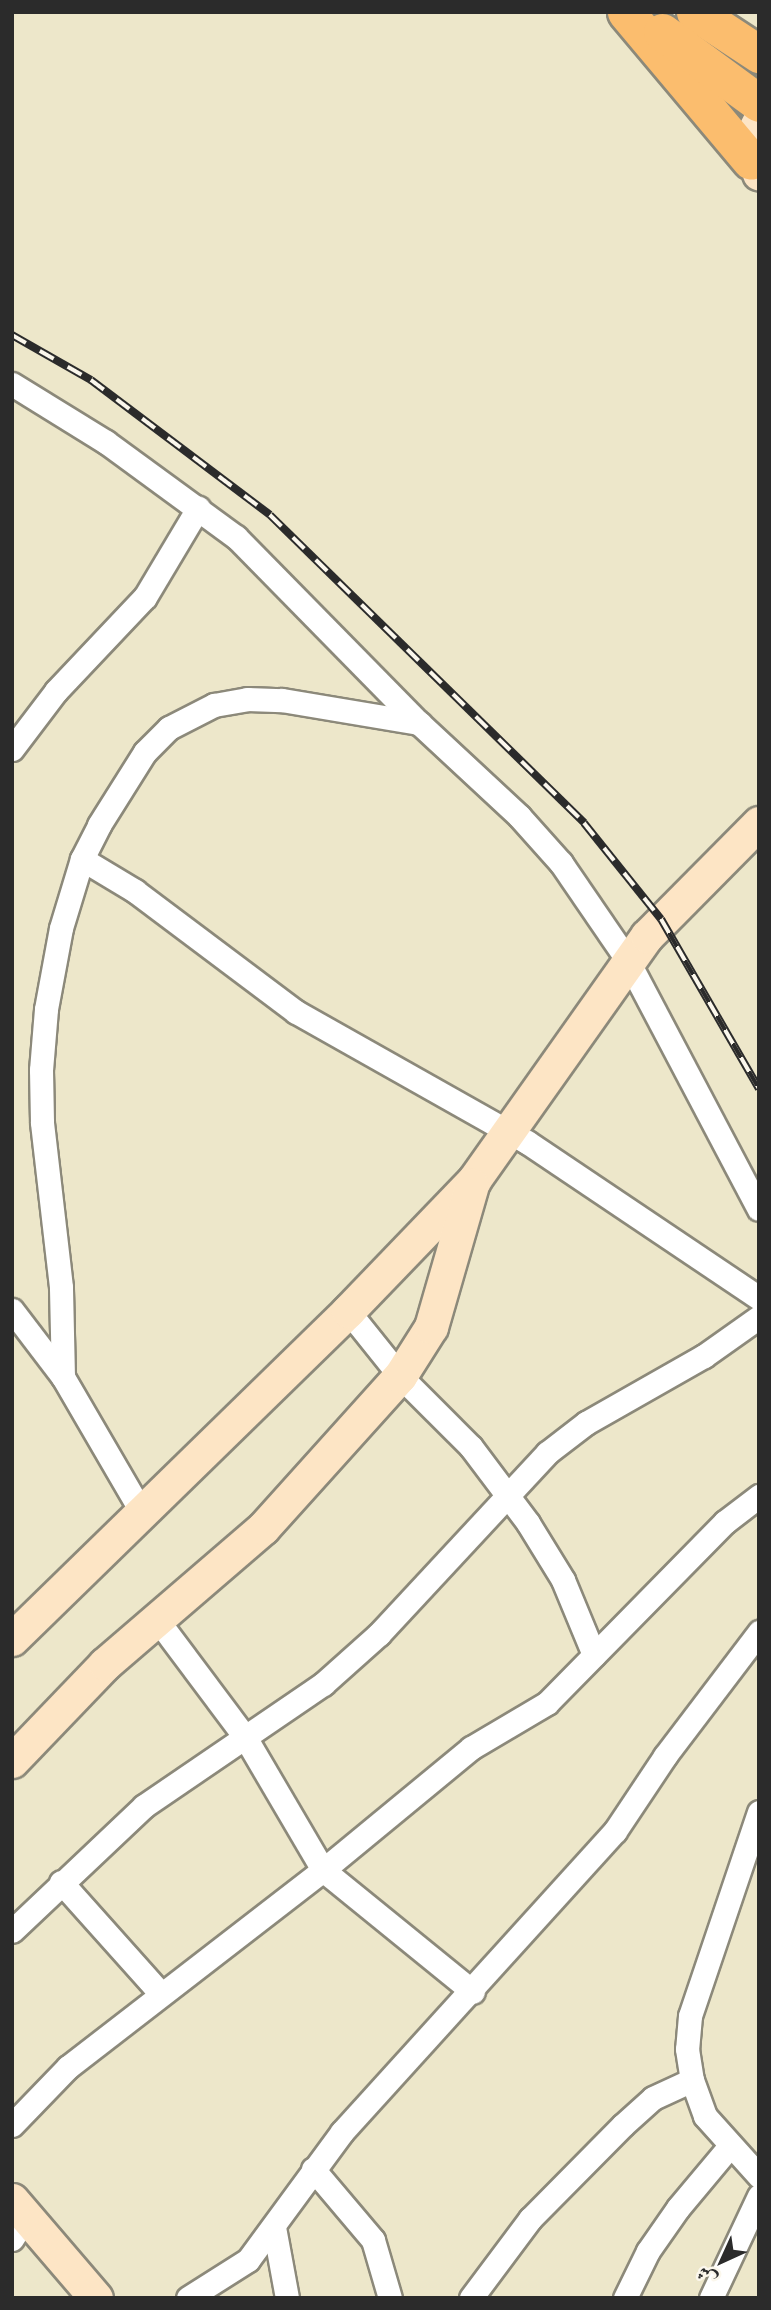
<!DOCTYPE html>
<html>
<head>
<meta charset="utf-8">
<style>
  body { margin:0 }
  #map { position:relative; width:771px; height:2310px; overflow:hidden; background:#ede7ca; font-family:"EB Garamond",Amiri,serif }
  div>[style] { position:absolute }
  .roads { filter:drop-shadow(2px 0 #8c897a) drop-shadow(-2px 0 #8c897a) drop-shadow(0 2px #8c897a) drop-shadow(0 -2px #8c897a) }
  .street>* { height:23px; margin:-11.5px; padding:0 11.5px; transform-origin:11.5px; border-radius:11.5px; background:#fff }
  .secondary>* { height:33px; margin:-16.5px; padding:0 16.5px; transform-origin:16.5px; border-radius:16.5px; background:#fde5c5 }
  .primary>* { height:37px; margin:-18.5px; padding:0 18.5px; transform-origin:18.5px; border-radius:18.5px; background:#fbbd6e }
  .rail>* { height:8px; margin-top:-4px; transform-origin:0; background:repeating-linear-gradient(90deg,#fbf7ec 0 16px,#2b2b2b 0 32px); box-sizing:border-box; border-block:2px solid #2b2b2b }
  span { translate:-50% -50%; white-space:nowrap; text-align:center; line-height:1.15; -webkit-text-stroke:7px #fbf7ec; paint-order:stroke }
  .frame { position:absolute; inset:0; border:14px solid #2b2b2b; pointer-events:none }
  .north { position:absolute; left:687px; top:2226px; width:70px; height:70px; -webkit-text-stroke:5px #fbf7ec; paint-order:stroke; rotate:225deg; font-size:19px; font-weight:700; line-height:28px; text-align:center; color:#2b2b2b }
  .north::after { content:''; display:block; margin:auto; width:24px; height:32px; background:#2b2b2b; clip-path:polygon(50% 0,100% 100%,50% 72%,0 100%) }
</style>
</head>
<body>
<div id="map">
  <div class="roads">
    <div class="street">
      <div style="left:12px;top:384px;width:110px;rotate:31.7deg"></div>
      <div style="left:106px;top:442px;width:161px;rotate:36.2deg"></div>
      <div style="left:236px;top:537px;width:261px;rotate:45.5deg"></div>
      <div style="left:419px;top:723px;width:137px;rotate:42.9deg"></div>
      <div style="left:519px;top:816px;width:63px;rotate:48.2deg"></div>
      <div style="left:561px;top:863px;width:119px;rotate:55.6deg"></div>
      <div style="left:628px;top:961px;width:280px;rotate:62.2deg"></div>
      <div style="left:12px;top:749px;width:73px;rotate:-52.8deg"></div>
      <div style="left:56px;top:691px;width:129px;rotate:-46.6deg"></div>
      <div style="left:145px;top:597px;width:104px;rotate:-59.2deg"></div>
      <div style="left:82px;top:859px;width:62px;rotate:31.1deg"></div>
      <div style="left:135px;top:891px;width:201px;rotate:36.9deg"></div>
      <div style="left:296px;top:1012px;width:265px;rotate:29.4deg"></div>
      <div style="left:527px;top:1142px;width:280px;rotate:33.9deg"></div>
      <div style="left:12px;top:1310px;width:84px;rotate:52.7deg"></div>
      <div style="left:63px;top:1377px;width:155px;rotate:59.8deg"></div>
      <div style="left:348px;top:1311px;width:83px;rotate:51.3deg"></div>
      <div style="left:400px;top:1376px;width:100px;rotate:45deg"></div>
      <div style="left:471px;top:1447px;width:95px;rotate:53.1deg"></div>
      <div style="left:528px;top:1523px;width:67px;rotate:58.4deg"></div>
      <div style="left:563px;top:1580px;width:81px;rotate:67.5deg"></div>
      <div style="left:63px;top:1377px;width:90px;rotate:-91.3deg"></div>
      <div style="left:61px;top:1287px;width:166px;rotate:-96.6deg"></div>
      <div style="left:42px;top:1122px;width:52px;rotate:-91.1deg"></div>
      <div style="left:41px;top:1070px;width:61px;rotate:-85.3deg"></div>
      <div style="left:46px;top:1009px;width:82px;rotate:-79.5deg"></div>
      <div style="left:61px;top:928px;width:72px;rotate:-73.1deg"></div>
      <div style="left:82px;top:859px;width:38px;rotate:-63deg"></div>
      <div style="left:99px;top:825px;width:86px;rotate:-57.8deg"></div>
      <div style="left:145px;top:752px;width:34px;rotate:-45deg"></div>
      <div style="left:169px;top:728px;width:51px;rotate:-27.1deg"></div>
      <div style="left:214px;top:705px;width:34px;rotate:-10deg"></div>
      <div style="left:247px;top:699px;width:35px;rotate:2deg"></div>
      <div style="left:282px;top:700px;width:139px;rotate:9.5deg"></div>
      <div style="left:156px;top:1618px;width:149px;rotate:53.2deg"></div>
      <div style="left:245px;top:1737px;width:154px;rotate:59.6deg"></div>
      <div style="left:323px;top:1870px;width:193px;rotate:39.1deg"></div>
      <div style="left:759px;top:1812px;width:215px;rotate:108.7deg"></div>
      <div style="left:690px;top:2016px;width:33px;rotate:95deg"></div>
      <div style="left:687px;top:2049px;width:31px;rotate:81deg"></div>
      <div style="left:692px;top:2080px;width:38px;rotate:70deg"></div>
      <div style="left:705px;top:2116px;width:81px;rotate:48deg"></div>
      <div style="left:61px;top:1882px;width:150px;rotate:48.2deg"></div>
      <div style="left:12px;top:1931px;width:182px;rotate:-43.4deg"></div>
      <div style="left:144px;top:1806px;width:217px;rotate:-34.3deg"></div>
      <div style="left:323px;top:1684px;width:75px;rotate:-41.8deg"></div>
      <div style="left:379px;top:1634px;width:247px;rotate:-47.1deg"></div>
      <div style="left:547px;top:1453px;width:49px;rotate:-37.6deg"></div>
      <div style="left:586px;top:1423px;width:136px;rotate:-29.6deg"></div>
      <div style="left:704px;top:1356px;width:67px;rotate:-35.3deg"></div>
      <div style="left:12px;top:2125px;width:81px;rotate:-46deg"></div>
      <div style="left:68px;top:2067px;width:322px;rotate:-37.7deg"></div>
      <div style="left:323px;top:1870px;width:192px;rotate:-39.5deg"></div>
      <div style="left:471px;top:1748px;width:88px;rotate:-30.6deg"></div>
      <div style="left:547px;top:1703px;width:254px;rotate:-45.5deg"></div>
      <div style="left:725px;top:1522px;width:43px;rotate:-37.4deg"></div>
      <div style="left:313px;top:2169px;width:93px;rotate:49.8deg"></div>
      <div style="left:373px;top:2240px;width:60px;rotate:73.7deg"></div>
      <div style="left:274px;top:2227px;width:72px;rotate:79.6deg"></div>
      <div style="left:12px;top:2239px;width:26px;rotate:-58deg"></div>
      <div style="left:188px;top:2298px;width:71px;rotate:-32.3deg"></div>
      <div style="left:248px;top:2260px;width:159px;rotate:-53.7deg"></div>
      <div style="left:342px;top:2132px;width:406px;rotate:-47.8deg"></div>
      <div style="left:615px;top:1831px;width:90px;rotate:-56.3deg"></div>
      <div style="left:665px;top:1756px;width:156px;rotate:-52.8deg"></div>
      <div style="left:471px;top:2298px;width:99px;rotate:-53.2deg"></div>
      <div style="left:530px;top:2219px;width:132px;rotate:-45.3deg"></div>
      <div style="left:623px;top:2125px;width:40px;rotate:-42deg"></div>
      <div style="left:653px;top:2098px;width:43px;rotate:-24.8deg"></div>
      <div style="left:625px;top:2298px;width:52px;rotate:-63.9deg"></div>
      <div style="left:648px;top:2251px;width:52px;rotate:-55.1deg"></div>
      <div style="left:678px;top:2208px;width:80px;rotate:-50.1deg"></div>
      <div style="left:711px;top:2298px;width:113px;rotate:-64.8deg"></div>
    </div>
    <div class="secondary">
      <div style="left:759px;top:121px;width:22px;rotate:117deg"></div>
      <div style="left:749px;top:141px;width:34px;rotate:73deg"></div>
      <div style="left:12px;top:1639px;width:470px;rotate:-44.3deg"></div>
      <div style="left:348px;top:1311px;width:182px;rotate:-46.1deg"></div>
      <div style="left:474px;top:1180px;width:299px;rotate:-54.7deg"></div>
      <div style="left:647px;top:936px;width:159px;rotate:-45.3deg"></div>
      <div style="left:12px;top:1761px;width:134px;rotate:-46.2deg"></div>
      <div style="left:105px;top:1664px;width:208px;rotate:-40.7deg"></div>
      <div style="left:263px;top:1528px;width:205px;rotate:-48deg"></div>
      <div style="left:400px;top:1376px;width:58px;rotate:-57.7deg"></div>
      <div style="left:431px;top:1327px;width:148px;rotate:-73.9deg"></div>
      <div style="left:12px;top:2200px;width:129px;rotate:49.4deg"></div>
    </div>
    <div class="primary">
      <div style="left:626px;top:12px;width:194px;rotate:50deg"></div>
      <div style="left:695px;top:12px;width:77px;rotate:33.3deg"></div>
      <div style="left:662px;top:32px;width:120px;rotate:36.2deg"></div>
    </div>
  </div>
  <div class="rail">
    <div style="left:12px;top:335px;width:91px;rotate:29.7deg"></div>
    <div style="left:91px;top:380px;width:224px;rotate:37deg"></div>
    <div style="left:270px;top:515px;width:440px;rotate:44.4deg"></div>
    <div style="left:584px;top:823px;width:123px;rotate:51.3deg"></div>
    <div style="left:661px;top:919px;width:196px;rotate:60deg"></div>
  </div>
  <div class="frame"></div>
  <div class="north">ش</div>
</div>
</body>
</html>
